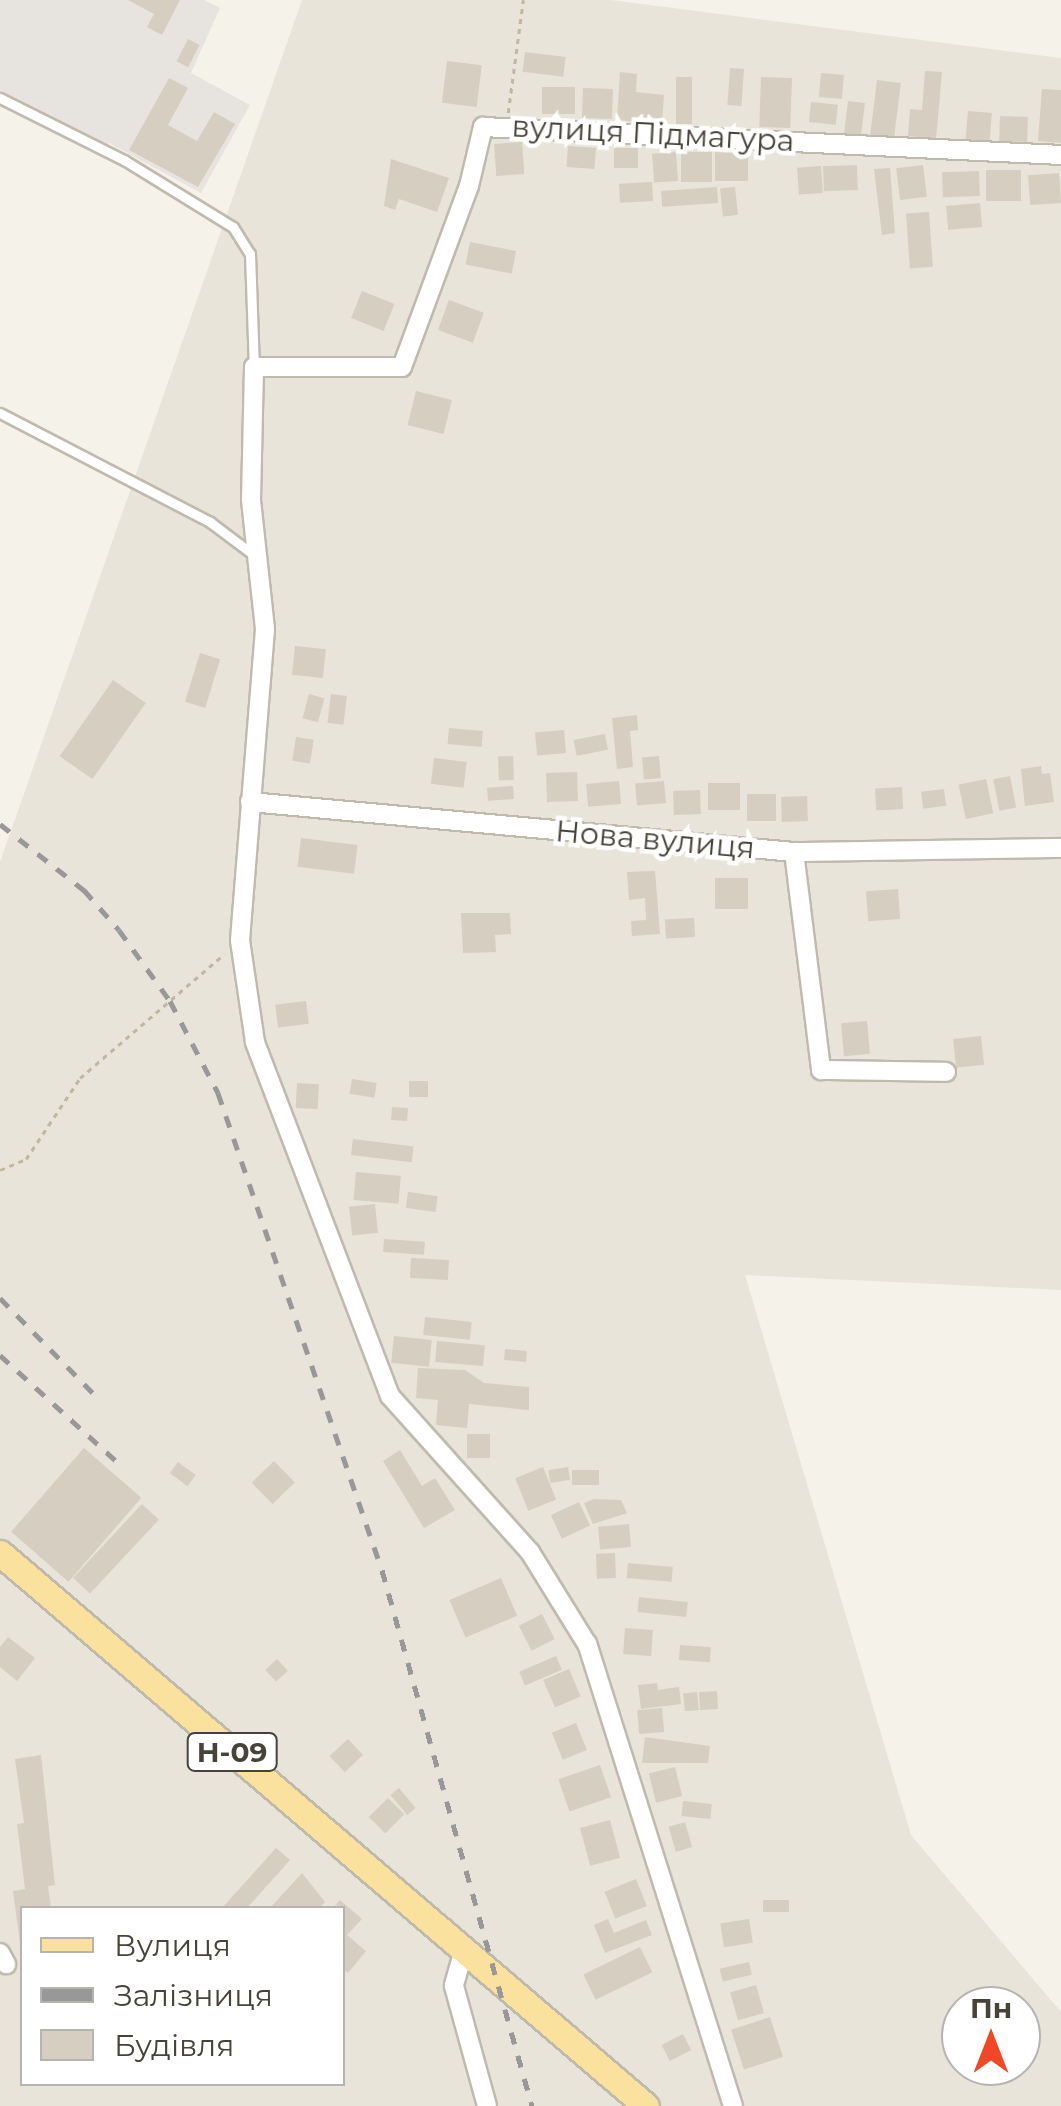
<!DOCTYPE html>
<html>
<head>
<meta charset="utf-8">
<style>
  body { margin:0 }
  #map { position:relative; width:1061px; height:2106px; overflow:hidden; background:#f5f2ea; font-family:Montserrat,sans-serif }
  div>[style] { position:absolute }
  .residential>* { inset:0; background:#e8e4d9 }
  .industrial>* { inset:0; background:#e7e4df }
  .building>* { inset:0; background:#d6cec0; transform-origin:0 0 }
  .path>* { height:2.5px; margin-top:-1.25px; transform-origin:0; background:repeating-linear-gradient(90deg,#c1b69f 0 5px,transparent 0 10px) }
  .roads { filter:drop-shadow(2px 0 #c0baad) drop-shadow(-2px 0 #c0baad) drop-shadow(0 2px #c0baad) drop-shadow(0 -2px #c0baad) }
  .lane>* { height:9px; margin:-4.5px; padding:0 4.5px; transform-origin:4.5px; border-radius:4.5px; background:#fff }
  .street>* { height:18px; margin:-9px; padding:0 9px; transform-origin:9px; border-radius:9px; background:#fff }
  .primary>* { height:25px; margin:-12.5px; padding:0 12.5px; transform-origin:12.5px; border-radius:12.5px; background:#fae29e }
  .rail>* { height:5px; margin-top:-2.5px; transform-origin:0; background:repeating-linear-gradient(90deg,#989898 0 12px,transparent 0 24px) }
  span { translate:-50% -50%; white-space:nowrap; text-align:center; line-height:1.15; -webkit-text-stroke:9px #fff; paint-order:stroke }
  .shield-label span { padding:2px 8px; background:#fff; border:2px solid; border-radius:8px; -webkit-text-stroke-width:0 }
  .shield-label { font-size:28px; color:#484339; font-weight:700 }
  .street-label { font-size:30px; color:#484339 }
  .legend { position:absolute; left:20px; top:1906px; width:325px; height:180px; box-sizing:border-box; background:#fff; border:2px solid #b6b4b0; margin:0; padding:12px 18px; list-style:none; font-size:30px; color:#484339 }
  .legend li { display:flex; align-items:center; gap:20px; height:50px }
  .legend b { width:50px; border:2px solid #b6b4b0 }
  .north { position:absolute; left:941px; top:1986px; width:100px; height:100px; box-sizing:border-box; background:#fff; border:2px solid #b6b4b0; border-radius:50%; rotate:0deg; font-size:28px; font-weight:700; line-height:40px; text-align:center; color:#484339 }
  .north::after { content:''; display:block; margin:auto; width:35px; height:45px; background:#f14725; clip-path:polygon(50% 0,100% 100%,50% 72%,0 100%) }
</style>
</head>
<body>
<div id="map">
  <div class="residential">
    <div style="clip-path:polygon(evenodd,302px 0,611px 0,1061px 58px,1061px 1290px,745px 1275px,911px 1835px,1061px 2012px,1061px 2106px,0 2106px,0 862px,302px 0,22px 1908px,342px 1908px,342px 2084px,22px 2084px,22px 1908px,302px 0,961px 2006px,1021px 2006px,1021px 2066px,961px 2066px,961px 2006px)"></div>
  </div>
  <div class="industrial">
    <div style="clip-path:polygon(0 0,204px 0,220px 8px,191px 73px,250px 105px,201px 193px,109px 143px,98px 154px,0 102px)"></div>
  </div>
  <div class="building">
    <div style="clip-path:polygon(128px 0,180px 0,162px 35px,147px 27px,154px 14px)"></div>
    <div style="left:188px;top:39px;width:13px;height:25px;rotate:27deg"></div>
    <div style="left:525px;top:52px;width:41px;height:20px;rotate:7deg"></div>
    <div style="left:447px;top:61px;width:35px;height:42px;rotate:7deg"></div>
    <div style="left:730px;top:68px;width:14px;height:37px;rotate:4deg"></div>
    <div style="clip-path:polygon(925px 71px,942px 72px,936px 139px,908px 136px,910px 109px,922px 110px)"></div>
    <div style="clip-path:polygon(620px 72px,637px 74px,636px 92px,664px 95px,662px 124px,617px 120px)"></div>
    <div style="left:821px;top:73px;width:23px;height:24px;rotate:5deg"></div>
    <div style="left:676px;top:77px;width:16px;height:47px"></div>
    <div style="left:761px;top:77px;width:31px;height:50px;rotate:2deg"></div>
    <div style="clip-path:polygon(169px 78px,188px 88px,168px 125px,197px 141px,214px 112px,235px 124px,198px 187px,129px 150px)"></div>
    <div style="left:877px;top:80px;width:24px;height:56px;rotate:7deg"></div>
    <div style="left:542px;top:87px;width:33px;height:27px"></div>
    <div style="left:583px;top:88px;width:30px;height:30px;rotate:2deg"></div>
    <div style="clip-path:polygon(1042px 89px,1061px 90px,1061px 143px,1038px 141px)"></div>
    <div style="left:848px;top:101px;width:17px;height:35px;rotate:7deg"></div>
    <div style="left:811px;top:102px;width:27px;height:20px;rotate:6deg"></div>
    <div style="left:968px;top:111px;width:24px;height:28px;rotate:5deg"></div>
    <div style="left:1000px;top:116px;width:28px;height:25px;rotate:2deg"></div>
    <div style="left:522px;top:142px;width:32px;height:28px;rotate:86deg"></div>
    <div style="left:568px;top:146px;width:28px;height:21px;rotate:4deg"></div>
    <div style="left:638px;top:148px;width:20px;height:24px;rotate:90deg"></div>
    <div style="left:676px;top:152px;width:29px;height:24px;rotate:86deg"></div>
    <div style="left:681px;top:152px;width:31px;height:30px"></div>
    <div style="left:715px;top:152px;width:33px;height:29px"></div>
    <div style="clip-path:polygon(391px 159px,449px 178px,437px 212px,399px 199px,395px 210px,384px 206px)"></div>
    <div style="left:857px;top:165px;width:25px;height:34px;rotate:88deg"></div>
    <div style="left:923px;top:165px;width:32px;height:27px;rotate:83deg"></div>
    <div style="left:821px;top:166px;width:27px;height:24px;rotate:86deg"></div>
    <div style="clip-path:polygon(890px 168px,895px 233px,882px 235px,874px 169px)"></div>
    <div style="left:986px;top:170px;width:35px;height:31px"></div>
    <div style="left:979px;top:171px;width:25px;height:37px;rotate:88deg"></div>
    <div style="left:1059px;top:173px;width:30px;height:31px;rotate:86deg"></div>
    <div style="left:652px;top:182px;width:19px;height:33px;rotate:87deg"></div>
    <div style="left:717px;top:187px;width:16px;height:56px;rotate:86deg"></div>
    <div style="left:735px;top:187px;width:28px;height:15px;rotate:84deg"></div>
    <div style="left:980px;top:203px;width:24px;height:34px;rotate:85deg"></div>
    <div style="left:929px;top:212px;width:55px;height:23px;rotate:86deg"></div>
    <div style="left:470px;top:242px;width:47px;height:23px;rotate:11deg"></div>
    <div style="left:362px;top:291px;width:35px;height:29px;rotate:22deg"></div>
    <div style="left:449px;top:300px;width:37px;height:32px;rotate:20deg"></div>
    <div style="left:416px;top:391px;width:37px;height:35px;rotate:14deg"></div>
    <div style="left:295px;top:646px;width:31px;height:29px;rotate:6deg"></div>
    <div style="left:200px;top:653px;width:21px;height:51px;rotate:17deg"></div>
    <div style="left:113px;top:680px;width:40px;height:93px;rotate:35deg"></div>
    <div style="left:309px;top:694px;width:16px;height:25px;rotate:15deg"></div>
    <div style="left:331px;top:694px;width:16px;height:29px;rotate:7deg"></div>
    <div style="clip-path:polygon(637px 715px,638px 730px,630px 731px,633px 767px,617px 769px,612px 718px)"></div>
    <div style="left:449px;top:728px;width:34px;height:16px;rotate:5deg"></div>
    <div style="left:564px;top:730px;width:23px;height:29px;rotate:85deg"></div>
    <div style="left:605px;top:734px;width:16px;height:32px;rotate:79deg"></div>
    <div style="left:296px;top:737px;width:18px;height:24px;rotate:9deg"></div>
    <div style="left:513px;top:756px;width:24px;height:15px;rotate:88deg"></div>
    <div style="left:659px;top:756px;width:22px;height:17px;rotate:85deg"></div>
    <div style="left:434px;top:758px;width:33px;height:26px;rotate:7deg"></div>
    <div style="clip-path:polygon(1041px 766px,1042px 774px,1050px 773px,1054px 802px,1025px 806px,1021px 769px)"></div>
    <div style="left:577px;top:772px;width:29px;height:31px;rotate:88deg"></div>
    <div style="left:1010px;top:776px;width:32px;height:17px;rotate:79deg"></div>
    <div style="left:986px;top:779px;width:35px;height:28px;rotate:78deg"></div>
    <div style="left:619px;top:781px;width:23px;height:33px;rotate:85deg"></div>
    <div style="left:664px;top:781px;width:22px;height:29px;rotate:85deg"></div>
    <div style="left:708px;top:783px;width:32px;height:27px"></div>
    <div style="left:513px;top:786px;width:13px;height:26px;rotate:86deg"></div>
    <div style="left:902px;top:787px;width:22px;height:27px;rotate:87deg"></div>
    <div style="left:944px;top:789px;width:17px;height:23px;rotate:83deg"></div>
    <div style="left:700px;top:790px;width:24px;height:27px;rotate:88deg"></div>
    <div style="left:776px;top:794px;width:27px;height:29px;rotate:90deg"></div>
    <div style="left:807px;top:796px;width:25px;height:26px;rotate:88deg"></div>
    <div style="left:301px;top:838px;width:57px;height:29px;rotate:7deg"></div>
    <div style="clip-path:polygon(655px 871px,660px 934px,632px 936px,631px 921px,646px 920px,645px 898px,629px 900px,627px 872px)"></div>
    <div style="left:715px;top:878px;width:33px;height:31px"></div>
    <div style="left:898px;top:889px;width:30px;height:32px;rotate:86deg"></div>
    <div style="clip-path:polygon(461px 913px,510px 913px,511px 934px,495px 935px,496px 952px,463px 953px)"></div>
    <div style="left:694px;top:918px;width:19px;height:29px;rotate:87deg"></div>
    <div style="left:306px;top:1001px;width:23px;height:31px;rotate:83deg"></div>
    <div style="left:867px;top:1021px;width:33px;height:26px;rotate:85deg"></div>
    <div style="left:981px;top:1036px;width:29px;height:28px;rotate:84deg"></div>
    <div style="left:352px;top:1079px;width:25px;height:15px;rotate:9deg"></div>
    <div style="left:409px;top:1081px;width:19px;height:16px"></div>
    <div style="left:297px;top:1083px;width:22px;height:25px;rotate:3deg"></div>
    <div style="left:392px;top:1107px;width:16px;height:13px;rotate:4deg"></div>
    <div style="left:353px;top:1139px;width:61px;height:16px;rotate:7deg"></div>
    <div style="left:356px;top:1172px;width:45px;height:28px;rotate:5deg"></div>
    <div style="left:408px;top:1192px;width:30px;height:16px;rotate:8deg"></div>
    <div style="left:375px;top:1204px;width:29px;height:26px;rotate:84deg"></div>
    <div style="left:384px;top:1239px;width:41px;height:13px;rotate:4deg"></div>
    <div style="left:411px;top:1258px;width:38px;height:20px;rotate:3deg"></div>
    <div style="left:425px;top:1317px;width:47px;height:18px;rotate:6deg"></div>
    <div style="left:394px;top:1336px;width:38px;height:27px;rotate:6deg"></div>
    <div style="left:437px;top:1341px;width:48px;height:21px;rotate:5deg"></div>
    <div style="left:505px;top:1349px;width:22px;height:11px;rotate:5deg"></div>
    <div style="clip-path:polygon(418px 1368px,465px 1370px,484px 1383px,529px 1387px,529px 1410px,469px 1404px,467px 1428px,436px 1425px,438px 1400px,416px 1398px)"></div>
    <div style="left:490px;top:1434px;width:24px;height:23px;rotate:90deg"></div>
    <div style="left:84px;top:1448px;width:76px;height:111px;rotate:41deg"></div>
    <div style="clip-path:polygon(400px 1450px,422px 1486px,435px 1478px,455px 1510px,424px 1528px,383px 1461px)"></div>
    <div style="left:274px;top:1461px;width:30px;height:31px;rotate:46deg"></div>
    <div style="left:178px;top:1462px;width:22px;height:14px;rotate:36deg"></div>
    <div style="left:543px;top:1467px;width:35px;height:30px;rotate:68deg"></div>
    <div style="left:568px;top:1467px;width:13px;height:20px;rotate:81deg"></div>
    <div style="left:572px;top:1470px;width:27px;height:15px"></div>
    <div style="clip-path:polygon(594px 1499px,621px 1500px,627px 1513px,593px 1524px,584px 1503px)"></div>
    <div style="left:579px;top:1502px;width:26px;height:31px;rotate:65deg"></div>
    <div style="left:142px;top:1504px;width:23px;height:101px;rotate:43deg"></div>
    <div style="left:629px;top:1524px;width:23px;height:31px;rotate:85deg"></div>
    <div style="left:615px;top:1553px;width:25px;height:19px;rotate:88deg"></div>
    <div style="left:628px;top:1563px;width:45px;height:15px;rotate:5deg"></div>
    <div style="left:501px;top:1578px;width:41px;height:56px;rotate:67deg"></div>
    <div style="left:639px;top:1597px;width:49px;height:15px;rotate:6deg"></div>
    <div style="left:542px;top:1614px;width:28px;height:26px;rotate:63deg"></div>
    <div style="left:625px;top:1628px;width:28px;height:26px;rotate:4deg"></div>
    <div style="clip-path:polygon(8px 1637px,35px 1658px,17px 1681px,0 1667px,0 1647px)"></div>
    <div style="left:680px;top:1645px;width:31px;height:15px;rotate:4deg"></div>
    <div style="left:556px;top:1656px;width:15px;height:40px;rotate:67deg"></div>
    <div style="left:277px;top:1659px;width:16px;height:16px;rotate:47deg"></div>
    <div style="left:569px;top:1669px;width:30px;height:28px;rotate:67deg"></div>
    <div style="clip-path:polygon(657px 1683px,658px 1690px,679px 1687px,681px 1704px,641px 1709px,638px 1685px)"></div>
    <div style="left:717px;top:1691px;width:18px;height:18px;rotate:87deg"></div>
    <div style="left:697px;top:1692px;width:18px;height:14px;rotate:84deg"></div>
    <div style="left:662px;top:1708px;width:24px;height:25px;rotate:85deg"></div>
    <div style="left:576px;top:1723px;width:29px;height:26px;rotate:68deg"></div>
    <div style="clip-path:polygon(645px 1737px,710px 1746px,708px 1763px,642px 1763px)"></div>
    <div style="left:348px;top:1739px;width:22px;height:25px;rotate:47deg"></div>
    <div style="clip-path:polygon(41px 1755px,55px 1885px,48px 1886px,51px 1908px,22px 1908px,20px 1943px,13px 1891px,25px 1889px,17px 1824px,24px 1823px,15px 1759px)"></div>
    <div style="left:600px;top:1765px;width:34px;height:44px;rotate:71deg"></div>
    <div style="left:675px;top:1767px;width:30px;height:27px;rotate:76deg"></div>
    <div style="left:399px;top:1788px;width:26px;height:11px;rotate:50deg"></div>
    <div style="left:388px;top:1798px;width:23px;height:27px;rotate:45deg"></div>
    <div style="left:683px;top:1801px;width:29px;height:15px;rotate:6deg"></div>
    <div style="left:610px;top:1820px;width:39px;height:31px;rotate:75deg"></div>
    <div style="left:685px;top:1822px;width:26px;height:17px;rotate:74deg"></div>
    <div style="clip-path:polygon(276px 1848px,290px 1860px,247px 1908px,222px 1908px)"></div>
    <div style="clip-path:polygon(302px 1873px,325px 1902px,320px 1908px,270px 1908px)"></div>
    <div style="left:636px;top:1879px;width:29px;height:34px;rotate:68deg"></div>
    <div style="clip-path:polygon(340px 1900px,362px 1919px,347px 1935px,366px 1951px,348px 1973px,342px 1968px,342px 1908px,333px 1908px)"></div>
    <div style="left:763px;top:1900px;width:26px;height:12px"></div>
    <div style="clip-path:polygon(608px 1919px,614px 1933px,646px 1920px,652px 1935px,605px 1953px,594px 1925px)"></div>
    <div style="left:749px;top:1919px;width:24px;height:29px;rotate:81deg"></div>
    <div style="left:640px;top:1947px;width:28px;height:63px;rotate:64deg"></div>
    <div style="left:749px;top:1962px;width:13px;height:30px;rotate:77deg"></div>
    <div style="left:756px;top:1985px;width:29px;height:27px;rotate:74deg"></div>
    <div style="left:770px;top:2017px;width:42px;height:41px;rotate:72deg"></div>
    <div style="left:683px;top:2034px;width:18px;height:24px;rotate:63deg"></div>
  </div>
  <div class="path">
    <div style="left:508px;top:113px;width:114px;rotate:-82.4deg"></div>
    <div style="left:0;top:1170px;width:28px;rotate:-23deg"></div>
    <div style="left:26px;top:1159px;width:97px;rotate:-56.3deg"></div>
    <div style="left:80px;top:1078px;width:190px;rotate:-40.7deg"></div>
  </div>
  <div class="roads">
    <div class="lane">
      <div style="left:0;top:98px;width:139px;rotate:26.6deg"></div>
      <div style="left:124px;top:160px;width:128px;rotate:31.6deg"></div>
      <div style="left:233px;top:227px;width:32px;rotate:58deg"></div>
      <div style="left:250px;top:254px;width:113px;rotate:88deg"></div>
      <div style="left:0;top:413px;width:237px;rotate:27.4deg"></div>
      <div style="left:210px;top:522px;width:55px;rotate:36.9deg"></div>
    </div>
    <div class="street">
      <div style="left:250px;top:802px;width:546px;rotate:5.25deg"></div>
      <div style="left:794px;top:852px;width:267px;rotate:-0.9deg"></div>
      <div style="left:794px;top:852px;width:220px;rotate:82.9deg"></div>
      <div style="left:821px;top:1070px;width:125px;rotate:0.9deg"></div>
      <div style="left:464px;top:1950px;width:37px;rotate:106deg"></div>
      <div style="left:454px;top:1986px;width:124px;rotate:74.6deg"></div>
      <div style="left:0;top:1953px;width:13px;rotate:61deg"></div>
      <div style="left:733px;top:2106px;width:485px;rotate:-107.5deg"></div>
      <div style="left:587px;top:1644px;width:108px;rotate:-121.8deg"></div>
      <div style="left:530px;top:1552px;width:210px;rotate:-131.9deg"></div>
      <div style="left:390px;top:1396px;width:379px;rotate:-110.9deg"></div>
      <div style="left:255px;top:1042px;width:103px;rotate:-98.4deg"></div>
      <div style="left:240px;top:940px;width:312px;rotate:-85.4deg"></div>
      <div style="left:265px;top:629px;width:130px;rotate:-96.2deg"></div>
      <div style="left:251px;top:500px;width:133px;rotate:-88.7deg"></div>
      <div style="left:254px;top:367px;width:148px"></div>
      <div style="left:402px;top:367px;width:193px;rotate:-69.7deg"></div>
      <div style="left:469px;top:186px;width:61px;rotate:-76.7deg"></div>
      <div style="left:483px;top:127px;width:579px;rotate:2.77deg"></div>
    </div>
    <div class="primary">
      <div style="left:0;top:1553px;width:850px;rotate:40.56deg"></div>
    </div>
  </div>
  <div class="rail">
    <div style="left:0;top:824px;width:107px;rotate:38.2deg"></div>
    <div style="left:84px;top:890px;width:53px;rotate:48.8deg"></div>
    <div style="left:119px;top:930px;width:87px;rotate:54.3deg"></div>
    <div style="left:170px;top:1001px;width:104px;rotate:62.4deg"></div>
    <div style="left:218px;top:1093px;width:504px;rotate:71.03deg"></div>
    <div style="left:382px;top:1570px;width:557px;rotate:74.37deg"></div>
    <div style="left:0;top:1298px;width:144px;rotate:45.6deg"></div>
    <div style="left:0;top:1355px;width:159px;rotate:42.4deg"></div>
  </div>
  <div class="shield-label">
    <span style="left:232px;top:1752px">Н-09</span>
  </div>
  <div class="street-label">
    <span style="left:653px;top:134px;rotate:3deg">вулиця Підмагура</span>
    <span style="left:655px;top:840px;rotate:5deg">Нова вулиця</span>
  </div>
  <ul class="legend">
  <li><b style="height:12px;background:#fae29e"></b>Вулиця</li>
  <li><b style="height:12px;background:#989898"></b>Залізниця</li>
  <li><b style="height:28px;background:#d6cec0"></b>Будівля</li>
  </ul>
  <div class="north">Пн</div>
</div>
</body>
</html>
